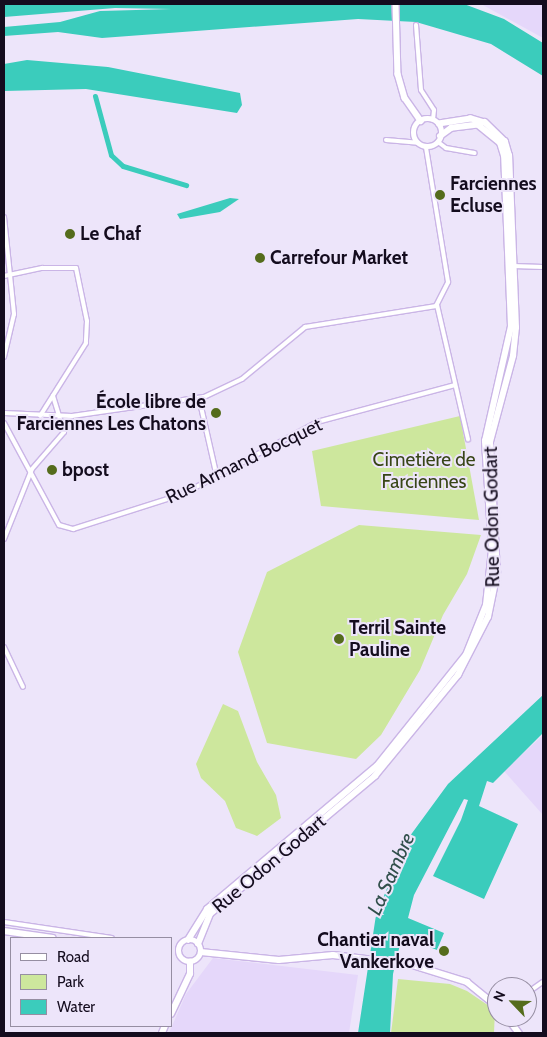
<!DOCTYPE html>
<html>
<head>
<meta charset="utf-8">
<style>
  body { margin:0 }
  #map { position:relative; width:547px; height:1037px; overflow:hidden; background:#ede5fa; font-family:Cabin,sans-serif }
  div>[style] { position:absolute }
  .built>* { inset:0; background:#e5d7fa }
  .green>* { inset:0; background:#cde79d }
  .water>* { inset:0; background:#3bccbc }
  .canal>* { height:5px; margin:-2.5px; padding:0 2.5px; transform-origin:2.5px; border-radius:2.5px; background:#3bccbc }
  .roads { filter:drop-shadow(1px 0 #cab5e6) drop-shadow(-1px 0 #cab5e6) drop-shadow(0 1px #cab5e6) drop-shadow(0 -1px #cab5e6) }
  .street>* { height:4px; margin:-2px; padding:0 2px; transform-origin:2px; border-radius:2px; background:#fff }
  .secondary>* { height:5.5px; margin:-2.75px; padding:0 2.75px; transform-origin:2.75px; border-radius:2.75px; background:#fff }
  .secondary>.ring { margin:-2.75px; padding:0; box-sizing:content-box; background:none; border:5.5px solid #fff; border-radius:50% }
  .dots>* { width:14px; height:14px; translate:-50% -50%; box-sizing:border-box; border:2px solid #ede5fa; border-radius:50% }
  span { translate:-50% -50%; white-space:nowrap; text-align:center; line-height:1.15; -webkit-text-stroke:4px #ede5fa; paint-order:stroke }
  .poi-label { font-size:19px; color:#140c1e; font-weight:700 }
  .left { translate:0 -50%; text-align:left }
  .right { translate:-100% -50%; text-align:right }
  .park-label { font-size:19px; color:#384617 }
  .street-label { font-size:19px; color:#140c1e }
  .water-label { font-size:20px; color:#314f4b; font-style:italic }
  .frame { position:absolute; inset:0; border:5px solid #140c1e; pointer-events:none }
  .legend { position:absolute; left:10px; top:937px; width:162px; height:90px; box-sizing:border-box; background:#ede5fa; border:1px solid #968ea2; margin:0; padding:6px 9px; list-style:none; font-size:15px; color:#140c1e }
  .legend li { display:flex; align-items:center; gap:10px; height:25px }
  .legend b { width:25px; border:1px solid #968ea2 }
  .north { position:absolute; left:487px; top:977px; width:50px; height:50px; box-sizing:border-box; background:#ede5fa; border:1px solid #968ea2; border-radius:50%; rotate:294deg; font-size:14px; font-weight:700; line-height:20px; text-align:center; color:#140c1e }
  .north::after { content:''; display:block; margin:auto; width:18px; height:22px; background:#556c1c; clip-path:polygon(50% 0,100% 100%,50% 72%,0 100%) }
</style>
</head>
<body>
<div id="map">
  <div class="built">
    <div style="clip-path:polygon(481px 4px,543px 4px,543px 38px)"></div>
    <div style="clip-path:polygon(543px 735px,543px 815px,504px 771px)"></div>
    <div style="clip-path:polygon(213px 958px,358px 975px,349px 1033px,169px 1033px,186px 994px)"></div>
  </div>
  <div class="green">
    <div style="clip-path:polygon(460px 416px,479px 520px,321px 506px,312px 451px)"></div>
    <div style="clip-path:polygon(359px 525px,481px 535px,467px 574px,443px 615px,420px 670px,381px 735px,356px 759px,267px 743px,238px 652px,267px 572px)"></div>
    <div style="clip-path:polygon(223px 704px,238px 711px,257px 762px,276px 795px,281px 818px,257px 836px,236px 828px,225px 801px,201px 778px,196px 764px)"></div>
    <div style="clip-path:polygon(398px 979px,450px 984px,467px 991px,495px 1010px,494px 1033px,391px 1033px)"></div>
  </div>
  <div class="water">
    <div style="clip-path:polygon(4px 4px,464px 4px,504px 19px,543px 43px,543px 76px,491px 44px,416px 22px,358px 19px,102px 38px,58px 32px,4px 36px,4px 27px,60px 22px,100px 11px,172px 9px,115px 8px,4px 17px)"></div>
    <div style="clip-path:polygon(27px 60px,108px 67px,240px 93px,242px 105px,237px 113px,86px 89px,4px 91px,4px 64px)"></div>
    <div style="clip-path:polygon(230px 198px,239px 199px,220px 212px,180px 219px,177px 214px)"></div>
    <div style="clip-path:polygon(543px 695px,543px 733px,493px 783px,487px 781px,479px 806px,518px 824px,484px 899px,433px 876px,461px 820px,468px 800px,464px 799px,414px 895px,408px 918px,444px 933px,437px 950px,402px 936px,393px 974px,390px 1033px,358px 1033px,376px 915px,407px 840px,448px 784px)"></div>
  </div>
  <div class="canal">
    <div style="left:95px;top:96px;width:61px;rotate:74.8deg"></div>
    <div style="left:111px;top:155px;width:16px;rotate:43deg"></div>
    <div style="left:123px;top:166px;width:66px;rotate:16.8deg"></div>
  </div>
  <div class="roads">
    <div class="street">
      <div style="left:416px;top:25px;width:65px;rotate:85.6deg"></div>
      <div style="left:421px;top:90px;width:24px;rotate:57deg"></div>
      <div style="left:434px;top:110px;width:10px;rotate:96deg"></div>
      <div style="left:386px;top:140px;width:32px;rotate:5deg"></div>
      <div style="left:438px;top:142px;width:10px;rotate:37deg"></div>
      <div style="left:446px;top:148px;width:29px;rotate:10deg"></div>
      <div style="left:4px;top:217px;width:98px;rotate:84.1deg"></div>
      <div style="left:14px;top:314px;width:44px;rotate:103.1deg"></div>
      <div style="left:513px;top:266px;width:30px;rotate:2deg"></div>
      <div style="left:4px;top:276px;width:39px;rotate:-12deg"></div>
      <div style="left:42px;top:268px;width:34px"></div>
      <div style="left:76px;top:268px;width:54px;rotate:78.3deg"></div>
      <div style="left:87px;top:321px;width:22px;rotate:93deg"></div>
      <div style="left:86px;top:343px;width:86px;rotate:122.2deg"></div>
      <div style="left:437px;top:305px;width:138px;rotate:77deg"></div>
      <div style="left:199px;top:398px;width:77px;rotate:77.2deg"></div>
      <div style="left:4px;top:413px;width:68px;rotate:2.5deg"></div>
      <div style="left:72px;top:416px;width:133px;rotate:-8.2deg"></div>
      <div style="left:204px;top:397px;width:42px;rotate:-25.3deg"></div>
      <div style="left:242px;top:379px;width:82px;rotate:-39.5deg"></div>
      <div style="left:305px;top:327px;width:133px;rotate:-9.1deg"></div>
      <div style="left:436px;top:306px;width:27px;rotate:-63deg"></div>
      <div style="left:448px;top:282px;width:137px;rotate:-99.3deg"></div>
      <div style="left:4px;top:423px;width:116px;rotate:61.7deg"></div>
      <div style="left:59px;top:525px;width:15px;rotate:16deg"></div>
      <div style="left:73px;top:529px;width:115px;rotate:-17.7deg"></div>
      <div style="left:183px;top:494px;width:152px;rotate:-28.2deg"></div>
      <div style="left:317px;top:422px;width:143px;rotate:-15deg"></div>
      <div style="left:4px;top:539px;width:75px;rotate:-68.2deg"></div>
      <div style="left:32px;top:469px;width:49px;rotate:-49.1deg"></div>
      <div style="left:64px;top:432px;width:38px;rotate:-107deg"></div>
      <div style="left:4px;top:647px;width:44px;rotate:64.6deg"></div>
      <div style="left:4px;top:922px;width:109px;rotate:8.4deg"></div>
      <div style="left:527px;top:993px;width:19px;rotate:-35deg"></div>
    </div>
    <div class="secondary">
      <div style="left:396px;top:4px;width:70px;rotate:88.4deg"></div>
      <div style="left:398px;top:74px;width:25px;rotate:74deg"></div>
      <div style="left:405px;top:98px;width:28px;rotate:55deg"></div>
      <div class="ring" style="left:414px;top:119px;width:22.5px;height:22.5px"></div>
      <div style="left:4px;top:931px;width:49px;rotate:8.1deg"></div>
      <div style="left:188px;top:940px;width:36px;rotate:-58deg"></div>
      <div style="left:207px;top:909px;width:222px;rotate:-40.1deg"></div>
      <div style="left:377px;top:766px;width:142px;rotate:-51.3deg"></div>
      <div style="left:466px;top:655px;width:54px;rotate:-68.2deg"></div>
      <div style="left:486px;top:605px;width:55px;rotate:-83.8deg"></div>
      <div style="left:492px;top:550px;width:109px;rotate:-93.7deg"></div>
      <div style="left:485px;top:441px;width:117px;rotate:-77.2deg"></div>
      <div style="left:511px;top:327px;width:171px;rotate:-92.3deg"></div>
      <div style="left:504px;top:156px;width:14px;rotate:-107deg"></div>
      <div style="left:500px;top:143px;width:28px;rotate:-141deg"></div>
      <div style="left:478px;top:125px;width:26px;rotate:173deg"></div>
      <div style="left:452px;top:128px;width:14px;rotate:144deg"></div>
      <div class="ring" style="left:179px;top:940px;width:16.5px;height:16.5px"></div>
      <div style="left:198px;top:944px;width:32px;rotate:-68deg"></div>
      <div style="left:210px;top:914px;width:215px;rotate:-39.9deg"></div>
      <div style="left:375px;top:776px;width:131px;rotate:-50.6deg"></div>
      <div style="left:458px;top:675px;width:65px;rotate:-62.7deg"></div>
      <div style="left:488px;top:617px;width:45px;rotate:-78.4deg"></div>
      <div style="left:497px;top:573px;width:131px;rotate:-93.1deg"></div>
      <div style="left:490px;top:442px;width:89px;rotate:-75deg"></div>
      <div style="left:513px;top:356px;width:28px;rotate:-84deg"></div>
      <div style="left:516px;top:328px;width:172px;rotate:-92.3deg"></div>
      <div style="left:509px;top:156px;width:15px;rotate:-106deg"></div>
      <div style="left:505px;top:142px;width:28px;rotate:-136deg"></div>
      <div style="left:485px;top:123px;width:15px;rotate:-164deg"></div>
      <div style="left:471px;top:119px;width:32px;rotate:171deg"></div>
      <div style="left:201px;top:952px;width:78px;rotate:5.9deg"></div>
      <div style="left:279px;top:960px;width:54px;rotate:-5.3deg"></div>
      <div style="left:333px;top:955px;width:77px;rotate:6.8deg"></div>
      <div style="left:409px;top:964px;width:61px;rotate:17.2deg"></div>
      <div style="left:467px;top:982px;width:38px;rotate:39deg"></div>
      <div style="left:171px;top:1014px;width:44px;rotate:-64.6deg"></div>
      <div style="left:190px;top:974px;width:12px;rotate:-90deg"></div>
      <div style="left:507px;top:1017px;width:20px;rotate:53deg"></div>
      <div style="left:162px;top:1033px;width:8px;rotate:-67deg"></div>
    </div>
  </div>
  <div class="dots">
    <div style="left:440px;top:195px;background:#556c1c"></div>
    <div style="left:70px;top:234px;background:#556c1c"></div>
    <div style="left:260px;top:258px;background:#556c1c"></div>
    <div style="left:216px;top:413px;background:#556c1c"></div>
    <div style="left:52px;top:470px;background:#556c1c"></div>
    <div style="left:339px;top:639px;background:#556c1c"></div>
    <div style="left:444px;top:951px;background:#556c1c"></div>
  </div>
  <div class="poi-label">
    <span class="left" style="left:450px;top:195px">Farciennes<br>Ecluse</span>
    <span class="left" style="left:80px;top:234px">Le Chaf</span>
    <span class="left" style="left:270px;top:258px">Carrefour Market</span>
    <span class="right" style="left:206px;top:413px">École libre de<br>Farciennes Les Chatons</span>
    <span class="left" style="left:62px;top:470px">bpost</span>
    <span class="left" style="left:349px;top:639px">Terril Sainte<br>Pauline</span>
    <span class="right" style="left:434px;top:951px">Chantier naval<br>Vankerkove</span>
  </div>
  <div class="park-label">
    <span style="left:424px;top:471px">Cimetière de<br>Farciennes</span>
  </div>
  <div class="street-label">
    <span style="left:244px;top:461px;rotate:-26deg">Rue Armand Bocquet</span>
    <span style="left:492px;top:517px;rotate:-91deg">Rue Odon Godart</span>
    <span style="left:269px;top:864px;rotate:-40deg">Rue Odon Godart</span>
  </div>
  <div class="water-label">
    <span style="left:391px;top:874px;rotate:-66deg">La Sambre</span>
  </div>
  <div class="frame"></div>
  <ul class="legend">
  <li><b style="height:6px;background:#fff"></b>Road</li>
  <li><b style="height:14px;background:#cde79d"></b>Park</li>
  <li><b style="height:14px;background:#3bccbc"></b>Water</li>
  </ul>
  <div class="north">N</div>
</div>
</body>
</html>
